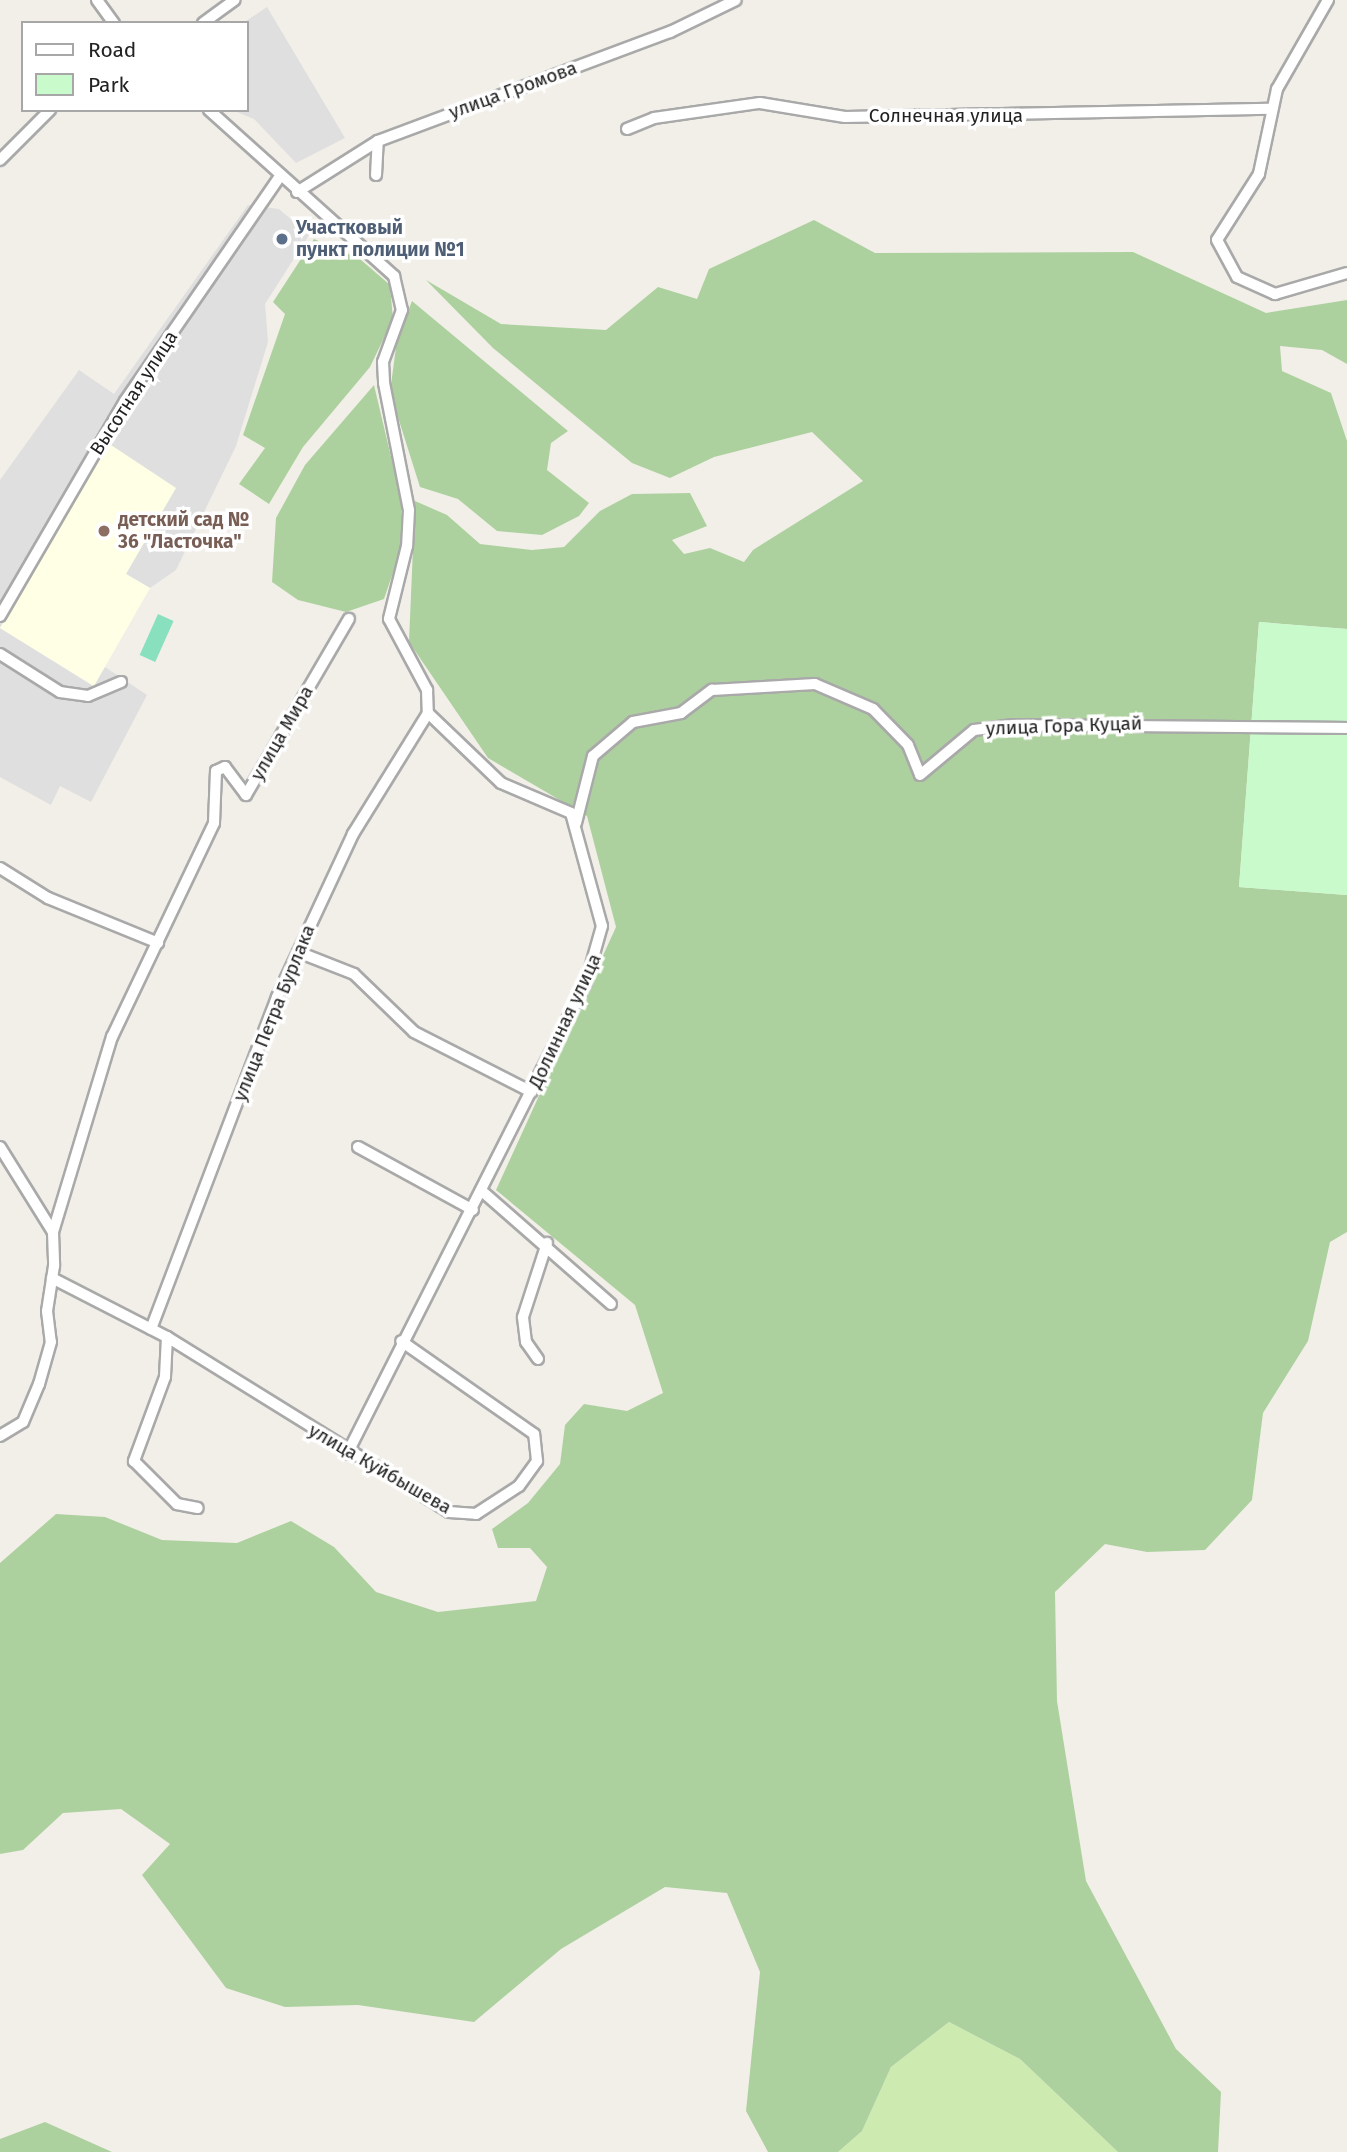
<!DOCTYPE html>
<html>
<head>
<meta charset="utf-8">
<style>
  body { margin:0 }
  #map { position:relative; width:1347px; height:2152px; overflow:hidden; background:#f2efe9; font-family:"Fira Sans",sans-serif }
  div>[style] { position:absolute }
  .residential>* { inset:0; background:#e0dfdf }
  .education>* { inset:0; background:#ffffe5 }
  .grass>* { inset:0; background:#cdebb0 }
  .forest>* { inset:0; background:#add19e }
  .park>* { inset:0; background:#c8facc }
  .pitch>* { inset:0; background:#88e0be; transform-origin:0 0 }
  .roads { filter:drop-shadow(2px 0 #a9a9a9) drop-shadow(-2px 0 #a9a9a9) drop-shadow(0 2px #a9a9a9) drop-shadow(0 -2px #a9a9a9) }
  .minor>* { height:10px; margin:-5px; padding:0 5px; transform-origin:5px; border-radius:5px; background:#fff }
  .dots>* { width:19px; height:19px; translate:-50% -50%; box-sizing:border-box; border:4px solid #fff; border-radius:50% }
  span { translate:-50% -50%; white-space:nowrap; text-align:center; line-height:1.15; -webkit-text-stroke:7px #fff; paint-order:stroke }
  .street-label { font-size:19px; color:#222 }
  .service-label { font-size:19px; color:#4e5e75; font-weight:700 }
  .left { translate:0 -50%; text-align:left }
  .education-label { font-size:19px; color:#785e54; font-weight:700 }
  .legend { position:absolute; left:21px; top:21px; width:228px; height:91px; box-sizing:border-box; background:#fff; border:2px solid #a7a7a7; margin:0; padding:9px 12px; list-style:none; font-size:21px; color:#222 }
  .legend li { display:flex; align-items:center; gap:14px; height:35px }
  .legend b { width:35px; border:2px solid #a7a7a7 }
</style>
</head>
<body>
<div id="map">
  <div class="residential">
    <div style="clip-path:polygon(267px 7px,345px 138px,296px 163px,254px 119px,232px 110px,247px 110px,243px 23px)"></div>
    <div style="clip-path:polygon(248px 205px,279px 209px,309px 235px,265px 304px,268px 342px,236px 446px,176px 570px,150px 588px,126px 574px,108px 443px,0 628px,0 480px,79px 370px,114px 394px)"></div>
    <div style="clip-path:polygon(0 628px,93px 686px,105px 667px,147px 695px,91px 802px,60px 786px,51px 805px,0 777px)"></div>
  </div>
  <div class="education">
    <div style="clip-path:polygon(108px 443px,176px 488px,126px 574px,150px 588px,94px 686px,0 628px)"></div>
  </div>
  <div class="grass">
    <div style="clip-path:polygon(949px 2022px,1020px 2059px,1118px 2152px,838px 2152px,862px 2131px,891px 2067px)"></div>
  </div>
  <div class="forest">
    <div style="clip-path:polygon(814px 220px,875px 253px,1133px 252px,1266px 313px,1347px 300px,1347px 364px,1322px 350px,1280px 346px,1282px 371px,1331px 393px,1347px 441px,1347px 629px,1259px 622px,1239px 887px,1347px 895px,1347px 1232px,1330px 1242px,1308px 1341px,1263px 1413px,1252px 1500px,1205px 1550px,1147px 1552px,1105px 1544px,1055px 1592px,1057px 1701px,1086px 1881px,1176px 2049px,1221px 2092px,1218px 2152px,1118px 2152px,1020px 2059px,949px 2022px,891px 2067px,862px 2131px,838px 2152px,768px 2152px,746px 2111px,760px 1972px,727px 1893px,665px 1887px,561px 1949px,474px 2022px,358px 2005px,285px 2007px,226px 1988px,142px 1875px,170px 1844px,121px 1809px,63px 1813px,23px 1850px,0 1854px,0 1563px,56px 1514px,105px 1517px,162px 1540px,237px 1543px,291px 1521px,334px 1547px,376px 1592px,438px 1612px,536px 1601px,547px 1567px,530px 1548px,498px 1548px,492px 1529px,528px 1503px,560px 1464px,565px 1425px,584px 1404px,627px 1411px,663px 1393px,635px 1305px,496px 1190px,616px 927px,587px 816px,488px 758px,409px 642px,415px 501px,447px 515px,480px 544px,532px 550px,564px 547px,600px 511px,632px 494px,690px 493px,707px 526px,672px 540px,684px 554px,710px 548px,744px 562px,753px 550px,863px 481px,812px 432px,714px 457px,670px 478px,632px 463px,493px 348px,426px 280px,501px 324px,606px 330px,658px 287px,697px 299px,709px 269px)"></div>
    <div style="clip-path:polygon(314px 239px,360px 259px,390px 285px,393px 319px,370px 367px,303px 447px,269px 504px,239px 484px,265px 448px,243px 435px,285px 314px,273px 302px)"></div>
    <div style="clip-path:polygon(412px 301px,568px 431px,551px 443px,547px 470px,589px 503px,579px 516px,542px 535px,497px 531px,458px 499px,420px 487px,390px 392px,397px 340px)"></div>
    <div style="clip-path:polygon(374px 385px,401px 499px,402px 546px,384px 599px,346px 612px,298px 600px,272px 582px,276px 518px,305px 465px)"></div>
    <div style="clip-path:polygon(45px 2122px,112px 2152px,0 2152px,0 2139px)"></div>
  </div>
  <div class="park">
    <div style="clip-path:polygon(1259px 622px,1347px 629px,1347px 895px,1239px 887px)"></div>
  </div>
  <div class="pitch">
    <div style="left:158px;top:614px;width:17px;height:45px;rotate:24deg"></div>
  </div>
  <div class="roads">
    <div class="minor">
      <div style="left:97px;top:0;width:29px;rotate:54deg"></div>
      <div style="left:1328px;top:0;width:103px;rotate:119.8deg"></div>
      <div style="left:1277px;top:89px;width:87px;rotate:102deg"></div>
      <div style="left:1259px;top:174px;width:78px;rotate:122.5deg"></div>
      <div style="left:1217px;top:240px;width:42px;rotate:61.6deg"></div>
      <div style="left:1237px;top:277px;width:42px;rotate:24.1deg"></div>
      <div style="left:1275px;top:294px;width:75px;rotate:-16.3deg"></div>
      <div style="left:203px;top:23px;width:39px;rotate:-36deg"></div>
      <div style="left:209px;top:110px;width:249px;rotate:41.9deg"></div>
      <div style="left:394px;top:276px;width:35px;rotate:77deg"></div>
      <div style="left:402px;top:310px;width:55px;rotate:110.1deg"></div>
      <div style="left:383px;top:362px;width:21px;rotate:87deg"></div>
      <div style="left:384px;top:383px;width:129px;rotate:78.9deg"></div>
      <div style="left:409px;top:510px;width:36px;rotate:93deg"></div>
      <div style="left:407px;top:546px;width:75px;rotate:103.9deg"></div>
      <div style="left:389px;top:619px;width:81px;rotate:61.8deg"></div>
      <div style="left:427px;top:690px;width:23px;rotate:88deg"></div>
      <div style="left:428px;top:713px;width:101px;rotate:43.8deg"></div>
      <div style="left:501px;top:783px;width:76px;rotate:23.2deg"></div>
      <div style="left:571px;top:813px;width:117px;rotate:74.7deg"></div>
      <div style="left:602px;top:926px;width:58px;rotate:105.9deg"></div>
      <div style="left:586px;top:982px;width:529px;rotate:116.86deg"></div>
      <div style="left:627px;top:129px;width:29px;rotate:-22deg"></div>
      <div style="left:654px;top:118px;width:107px;rotate:-8.1deg"></div>
      <div style="left:760px;top:103px;width:86px;rotate:9.4deg"></div>
      <div style="left:845px;top:117px;width:425px;rotate:-1.1deg"></div>
      <div style="left:0;top:160px;width:71px;rotate:-45deg"></div>
      <div style="left:376px;top:175px;width:34px;rotate:-87deg"></div>
      <div style="left:297px;top:192px;width:96px;rotate:-32.2deg"></div>
      <div style="left:378px;top:141px;width:312px;rotate:-20.5deg"></div>
      <div style="left:670px;top:32px;width:73px;rotate:-25.9deg"></div>
      <div style="left:0;top:616px;width:249px;rotate:-59.8deg"></div>
      <div style="left:125px;top:401px;width:273px;rotate:-55.4deg"></div>
      <div style="left:0;top:654px;width:71px;rotate:32.3deg"></div>
      <div style="left:60px;top:692px;width:28px;rotate:8deg"></div>
      <div style="left:88px;top:696px;width:36px;rotate:-23deg"></div>
      <div style="left:576px;top:823px;width:69px;rotate:-75.8deg"></div>
      <div style="left:593px;top:756px;width:52px;rotate:-40.4deg"></div>
      <div style="left:633px;top:722px;width:49px;rotate:-10.6deg"></div>
      <div style="left:681px;top:713px;width:39px;rotate:-37deg"></div>
      <div style="left:712px;top:690px;width:103px;rotate:-3.3deg"></div>
      <div style="left:815px;top:684px;width:63px;rotate:23.3deg"></div>
      <div style="left:873px;top:709px;width:50px;rotate:45.8deg"></div>
      <div style="left:908px;top:745px;width:32px;rotate:68deg"></div>
      <div style="left:920px;top:775px;width:70px;rotate:-39.8deg"></div>
      <div style="left:974px;top:730px;width:40px;rotate:-7.1deg"></div>
      <div style="left:1014px;top:725px;width:333px;rotate:0.5deg"></div>
      <div style="left:0;top:868px;width:57px;rotate:32deg"></div>
      <div style="left:48px;top:898px;width:119px;rotate:22.2deg"></div>
      <div style="left:298px;top:952px;width:60px;rotate:21.4deg"></div>
      <div style="left:354px;top:974px;width:83px;rotate:44deg"></div>
      <div style="left:414px;top:1032px;width:132px;rotate:27deg"></div>
      <div style="left:0;top:1147px;width:100px;rotate:58.1deg"></div>
      <div style="left:53px;top:1232px;width:34px;rotate:88deg"></div>
      <div style="left:54px;top:1266px;width:46px;rotate:98.8deg"></div>
      <div style="left:47px;top:1311px;width:31px;rotate:83deg"></div>
      <div style="left:51px;top:1342px;width:44px;rotate:105.9deg"></div>
      <div style="left:39px;top:1384px;width:41px;rotate:112.8deg"></div>
      <div style="left:23px;top:1422px;width:27px;rotate:149deg"></div>
      <div style="left:358px;top:1147px;width:131px;rotate:28.7deg"></div>
      <div style="left:483px;top:1192px;width:170px;rotate:41.2deg"></div>
      <div style="left:53px;top:1232px;width:204px;rotate:-73.2deg"></div>
      <div style="left:112px;top:1037px;width:237px;rotate:-64.5deg"></div>
      <div style="left:214px;top:823px;width:52px;rotate:-87.8deg"></div>
      <div style="left:216px;top:771px;width:10px;rotate:-24deg"></div>
      <div style="left:225px;top:767px;width:35px;rotate:53deg"></div>
      <div style="left:246px;top:795px;width:204px;rotate:-59.7deg"></div>
      <div style="left:52px;top:1278px;width:129px;rotate:27.2deg"></div>
      <div style="left:167px;top:1337px;width:332px;rotate:31.8deg"></div>
      <div style="left:449px;top:1512px;width:27px;rotate:4deg"></div>
      <div style="left:476px;top:1514px;width:51px;rotate:-33.1deg"></div>
      <div style="left:519px;top:1486px;width:31px;rotate:-54deg"></div>
      <div style="left:537px;top:1461px;width:27px;rotate:-96deg"></div>
      <div style="left:534px;top:1434px;width:162px;rotate:-145deg"></div>
      <div style="left:151px;top:1329px;width:355px;rotate:-69.2deg"></div>
      <div style="left:277px;top:997px;width:180px;rotate:-65deg"></div>
      <div style="left:353px;top:834px;width:142px;rotate:-58.2deg"></div>
      <div style="left:167px;top:1337px;width:40px;rotate:92.9deg"></div>
      <div style="left:165px;top:1377px;width:90px;rotate:110.3deg"></div>
      <div style="left:134px;top:1461px;width:61px;rotate:45deg"></div>
      <div style="left:177px;top:1504px;width:21px;rotate:11deg"></div>
      <div style="left:538px;top:1359px;width:21px;rotate:-125deg"></div>
      <div style="left:526px;top:1342px;width:25px;rotate:-97deg"></div>
      <div style="left:523px;top:1317px;width:78px;rotate:-72deg"></div>
    </div>
  </div>
  <div class="dots">
    <div style="left:282px;top:239px;background:#5c6f8a"></div>
    <div style="left:104px;top:531px;background:#8d6e63"></div>
  </div>
  <div class="street-label">
    <span style="left:513px;top:90px;rotate:-20deg">улица Громова</span>
    <span style="left:946px;top:116px">Солнечная улица</span>
    <span style="left:134px;top:393px;rotate:-57deg">Высотная улица</span>
    <span style="left:1064px;top:726px;rotate:-2deg">улица Гора Куцай</span>
    <span style="left:282px;top:733px;rotate:-60deg">улица Мира</span>
    <span style="left:274px;top:1013px;rotate:-68deg">улица Петра Бурлака</span>
    <span style="left:565px;top:1021px;rotate:-65deg">Долинная улица</span>
    <span style="left:380px;top:1469px;rotate:30deg">улица Куйбышева</span>
  </div>
  <div class="service-label">
    <span class="left" style="left:296px;top:239px">Участковый<br>пункт полиции №1</span>
  </div>
  <div class="education-label">
    <span class="left" style="left:118px;top:531px">детский сад №<br>36 "Ласточка"</span>
  </div>
  <ul class="legend">
  <li><b style="height:9px;background:#fff"></b>Road</li>
  <li><b style="height:19px;background:#c8facc"></b>Park</li>
  </ul>
</div>
</body>
</html>
